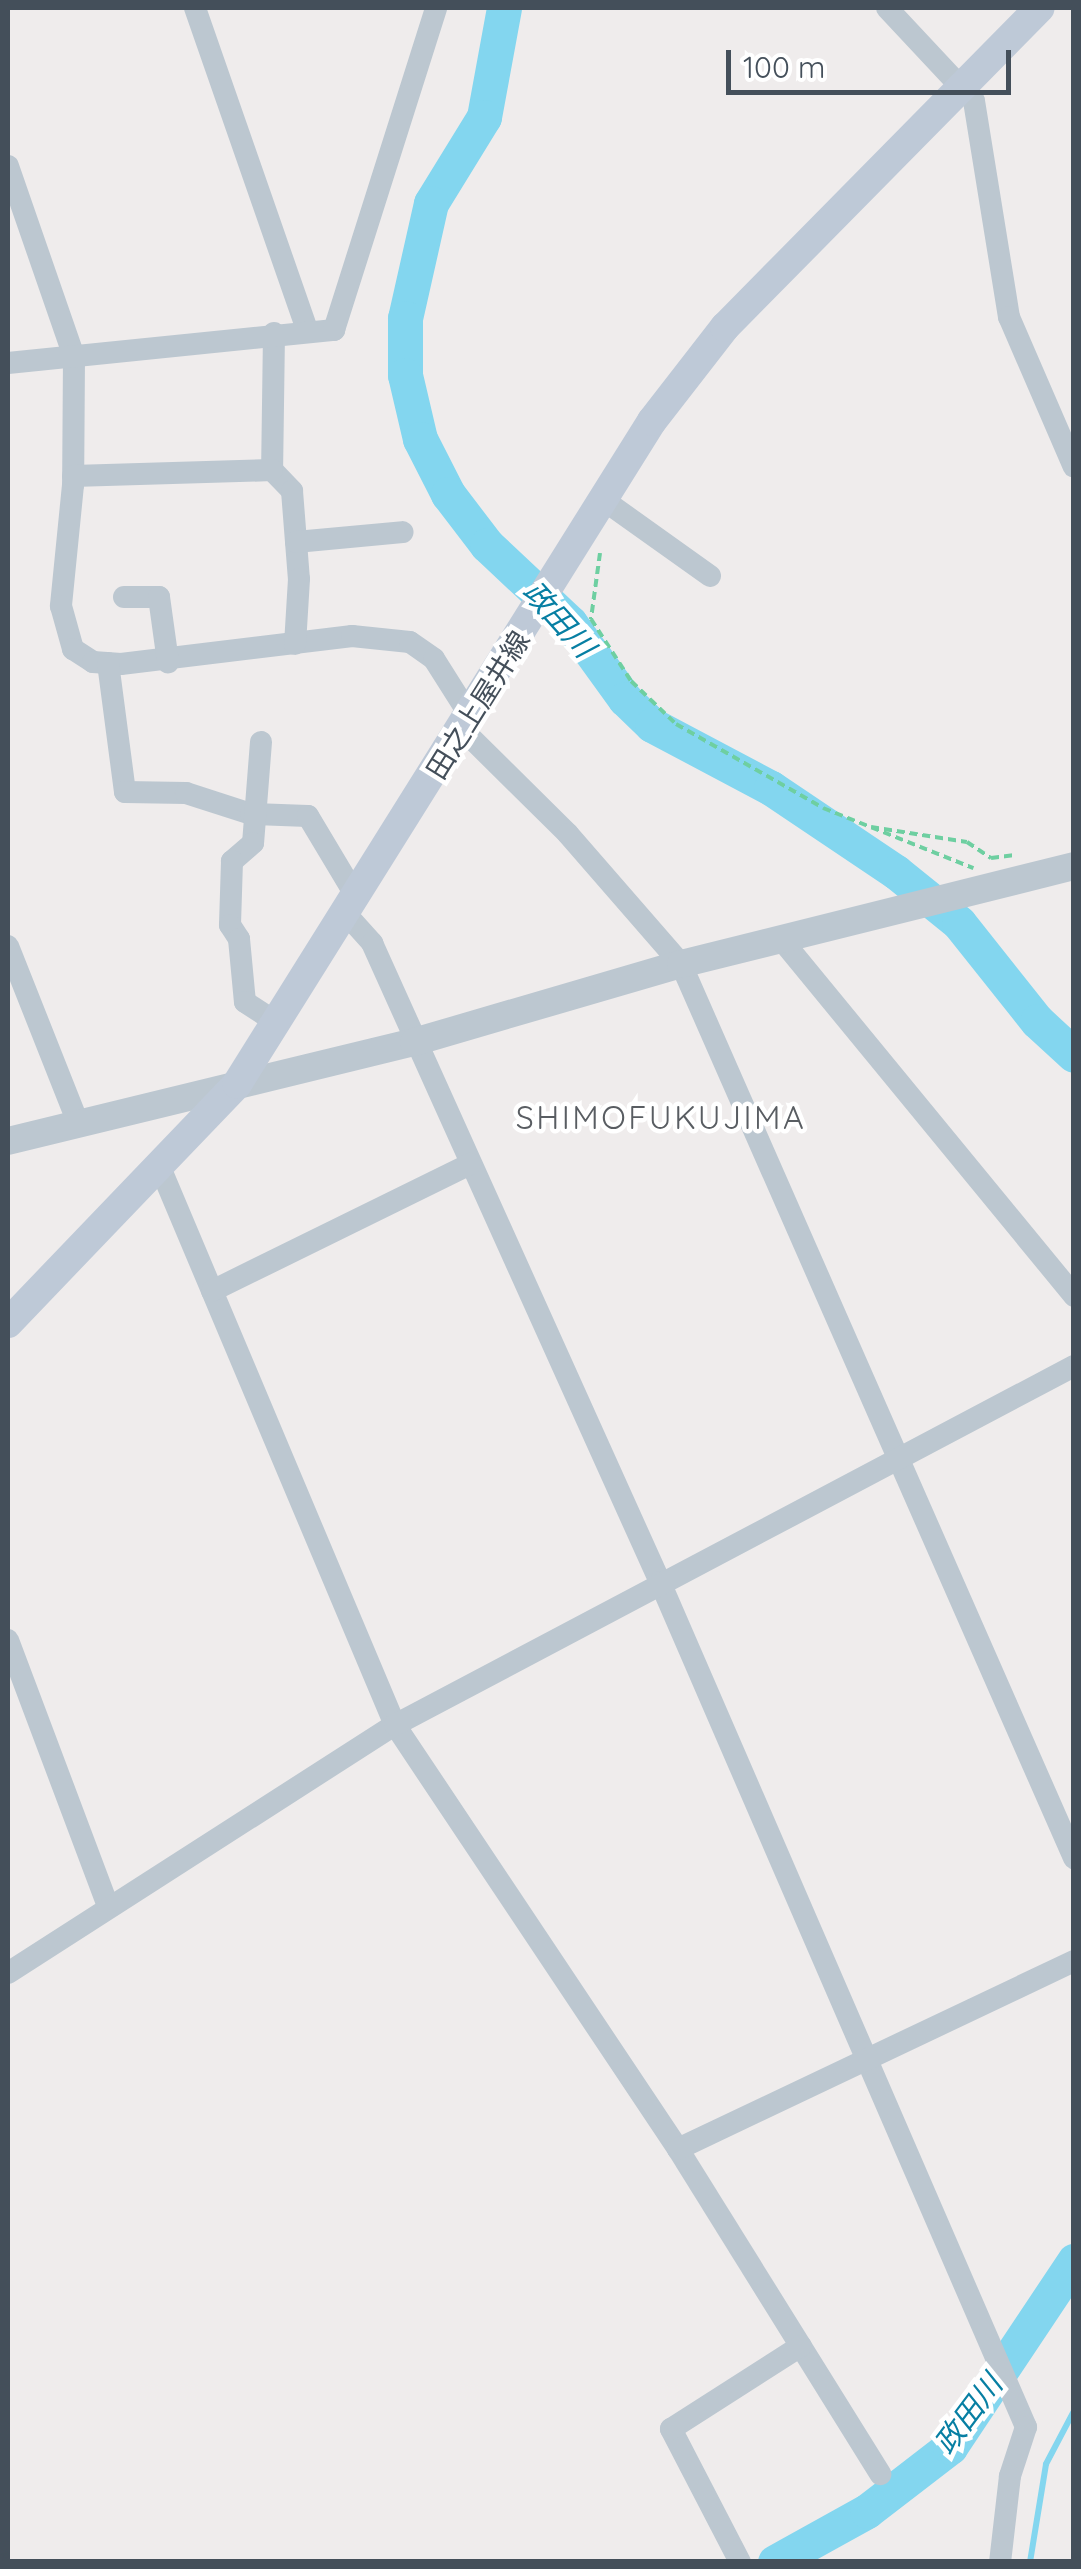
<!DOCTYPE html>
<html>
<head>
<meta charset="utf-8">
<style>
  body { margin:0 }
  #map { position:relative; width:1081px; height:2569px; overflow:hidden; background:#efecec; font-family:Quicksand,"Noto Sans JP",sans-serif }
  div>[style] { position:absolute }
  .stream>* { height:6px; margin:-3px; padding:0 3px; transform-origin:3px; border-radius:3px; background:#83d6ef }
  .river>* { height:35px; margin:-17.5px; padding:0 17.5px; transform-origin:17.5px; border-radius:17.5px; background:#83d6ef }
  .path>* { height:4px; margin-top:-2px; transform-origin:0; background:repeating-linear-gradient(90deg,#6ecfa1 0 8px,transparent 0 13px) }
  .minor>* { height:22px; margin:-11px; padding:0 11px; transform-origin:11px; border-radius:11px; background:#bcc7d0 }
  .tertiary>* { height:28px; margin:-14px; padding:0 14px; transform-origin:14px; border-radius:14px; background:#bcc7d0 }
  .secondary>* { height:30px; margin:-15px; padding:0 15px; transform-origin:15px; border-radius:15px; background:#bec9d7 }
  span { translate:-50% -50%; white-space:nowrap; text-align:center; line-height:1.15; -webkit-text-stroke:9px #fff; paint-order:stroke }
  .street-label { font-size:28px; color:#444f5a }
  .water-label { font-size:30px; color:#077fa3; font-style:italic }
  .quarter-label { font-size:32px; color:#595d62; letter-spacing:2.5px }
  .frame { position:absolute; inset:0; border:10px solid #444f5a; pointer-events:none }
  .scale { position:absolute; left:726px; top:50px; width:285px; height:45px; box-sizing:border-box; border:5px solid #444f5a; border-top:0; padding-left:12px; font-size:30px; line-height:35px; white-space:nowrap; color:#444f5a; -webkit-text-stroke:8px #fff; paint-order:stroke }
</style>
</head>
<body>
<div id="map">
  <div class="stream">
    <div style="left:1030px;top:2562px;width:99px;rotate:-80.7deg"></div>
    <div style="left:1046px;top:2464px;width:60px;rotate:-62.2deg"></div>
  </div>
  <div class="river">
    <div style="left:504px;top:8px;width:111px;rotate:100.4deg"></div>
    <div style="left:484px;top:117px;width:101px;rotate:121.6deg"></div>
    <div style="left:431px;top:203px;width:118px;rotate:102.7deg"></div>
    <div style="left:405px;top:318px;width:57px;rotate:90deg"></div>
    <div style="left:405px;top:375px;width:66px;rotate:76.8deg"></div>
    <div style="left:420px;top:439px;width:62px;rotate:63deg"></div>
    <div style="left:448px;top:494px;width:64px;rotate:52.6deg"></div>
    <div style="left:487px;top:545px;width:114px;rotate:43.2deg"></div>
    <div style="left:570px;top:623px;width:94px;rotate:54.1deg"></div>
    <div style="left:625px;top:699px;width:37px;rotate:44deg"></div>
    <div style="left:652px;top:725px;width:135px;rotate:27.9deg"></div>
    <div style="left:771px;top:788px;width:151px;rotate:33.9deg"></div>
    <div style="left:896px;top:872px;width:81px;rotate:39deg"></div>
    <div style="left:959px;top:923px;width:125px;rotate:51.5deg"></div>
    <div style="left:1037px;top:1021px;width:50px;rotate:42.6deg"></div>
    <div style="left:775px;top:2562px;width:105px;rotate:-29deg"></div>
    <div style="left:867px;top:2511px;width:105px;rotate:-37.6deg"></div>
    <div style="left:950px;top:2447px;width:224px;rotate:-56.3deg"></div>
  </div>
  <div class="path">
    <div style="left:600px;top:553px;width:67px;rotate:97.8deg"></div>
    <div style="left:591px;top:619px;width:74px;rotate:57.2deg"></div>
    <div style="left:631px;top:681px;width:62px;rotate:43.7deg"></div>
    <div style="left:676px;top:724px;width:169px;rotate:29.7deg"></div>
    <div style="left:823px;top:808px;width:162px;rotate:21.8deg"></div>
    <div style="left:871px;top:827px;width:97px;rotate:8.9deg"></div>
    <div style="left:967px;top:842px;width:29px;rotate:34deg"></div>
    <div style="left:991px;top:858px;width:24px;rotate:-7deg"></div>
  </div>
  <div class="minor">
    <div style="left:195px;top:8px;width:343px;rotate:70.8deg"></div>
    <div style="left:887px;top:8px;width:127px;rotate:46.9deg"></div>
    <div style="left:974px;top:101px;width:219px;rotate:80.8deg"></div>
    <div style="left:1009px;top:317px;width:163px;rotate:66.6deg"></div>
    <div style="left:8px;top:166px;width:202px;rotate:70.9deg"></div>
    <div style="left:74px;top:357px;width:128px;rotate:90.4deg"></div>
    <div style="left:73px;top:485px;width:122px;rotate:95.7deg"></div>
    <div style="left:61px;top:606px;width:45px;rotate:74.4deg"></div>
    <div style="left:73px;top:649px;width:24px;rotate:33deg"></div>
    <div style="left:93px;top:662px;width:28px;rotate:4deg"></div>
    <div style="left:121px;top:664px;width:233px;rotate:-6.9deg"></div>
    <div style="left:352px;top:636px;width:58px;rotate:5.9deg"></div>
    <div style="left:410px;top:642px;width:29px;rotate:35deg"></div>
    <div style="left:434px;top:659px;width:67px;rotate:57.7deg"></div>
    <div style="left:274px;top:333px;width:137px;rotate:90.8deg"></div>
    <div style="left:272px;top:470px;width:29px;rotate:46deg"></div>
    <div style="left:292px;top:491px;width:88px;rotate:85.5deg"></div>
    <div style="left:299px;top:579px;width:65px;rotate:93.5deg"></div>
    <div style="left:8px;top:363px;width:328px;rotate:-5.8deg"></div>
    <div style="left:334px;top:330px;width:338px;rotate:-72.4deg"></div>
    <div style="left:73px;top:476px;width:199px;rotate:-1.7deg"></div>
    <div style="left:605px;top:501px;width:129px;rotate:35.5deg"></div>
    <div style="left:296px;top:542px;width:107px;rotate:-5.3deg"></div>
    <div style="left:124px;top:597px;width:35px"></div>
    <div style="left:159px;top:597px;width:66px;rotate:82.1deg"></div>
    <div style="left:108px;top:663px;width:130px;rotate:82.5deg"></div>
    <div style="left:125px;top:792px;width:61px;rotate:0.9deg"></div>
    <div style="left:186px;top:793px;width:68px;rotate:17.9deg"></div>
    <div style="left:251px;top:814px;width:57px;rotate:2deg"></div>
    <div style="left:308px;top:816px;width:96px;rotate:59.1deg"></div>
    <div style="left:462px;top:729px;width:149px;rotate:44.7deg"></div>
    <div style="left:568px;top:834px;width:172px;rotate:49deg"></div>
    <div style="left:681px;top:964px;width:977px;rotate:66.27deg"></div>
    <div style="left:261px;top:742px;width:101px;rotate:94.5deg"></div>
    <div style="left:253px;top:843px;width:28px;rotate:139deg"></div>
    <div style="left:232px;top:861px;width:64px;rotate:91.8deg"></div>
    <div style="left:230px;top:925px;width:17px;rotate:57deg"></div>
    <div style="left:239px;top:939px;width:63px;rotate:84.6deg"></div>
    <div style="left:245px;top:1002px;width:38px;rotate:33deg"></div>
    <div style="left:347px;top:915px;width:38px;rotate:48deg"></div>
    <div style="left:372px;top:943px;width:701px;rotate:65.74deg"></div>
    <div style="left:660px;top:1582px;width:921px;rotate:66.58deg"></div>
    <div style="left:1026px;top:2427px;width:52px;rotate:108.1deg"></div>
    <div style="left:1010px;top:2476px;width:87px;rotate:96.6deg"></div>
    <div style="left:781px;top:939px;width:462px;rotate:50.6deg"></div>
    <div style="left:8px;top:946px;width:187px;rotate:68.4deg"></div>
    <div style="left:159px;top:1165px;width:608px;rotate:67.15deg"></div>
    <div style="left:395px;top:1725px;width:510px;rotate:56.28deg"></div>
    <div style="left:678px;top:2149px;width:383px;rotate:58.1deg"></div>
    <div style="left:212px;top:1291px;width:288px;rotate:-26.2deg"></div>
    <div style="left:8px;top:1640px;width:284px;rotate:69.4deg"></div>
    <div style="left:8px;top:1973px;width:460px;rotate:-32.7deg"></div>
    <div style="left:395px;top:1725px;width:768px;rotate:-27.87deg"></div>
    <div style="left:678px;top:2149px;width:438px;rotate:-25.4deg"></div>
    <div style="left:740px;top:2562px;width:150px;rotate:-117.4deg"></div>
    <div style="left:671px;top:2429px;width:154px;rotate:-32.6deg"></div>
  </div>
  <div class="tertiary">
    <div style="left:8px;top:1141px;width:418px;rotate:-13.7deg"></div>
    <div style="left:414px;top:1042px;width:278px;rotate:-16.3deg"></div>
    <div style="left:681px;top:964px;width:405px;rotate:-14deg"></div>
  </div>
  <div class="secondary">
    <div style="left:8px;top:1323px;width:331px;rotate:-46.2deg"></div>
    <div style="left:237px;top:1084px;width:782px;rotate:-57.96deg"></div>
    <div style="left:652px;top:421px;width:119px;rotate:-52.2deg"></div>
    <div style="left:725px;top:327px;width:448px;rotate:-45.4deg"></div>
  </div>
  <div class="street-label">
    <span style="left:478px;top:705px;rotate:-58deg">田之上屋井線</span>
  </div>
  <div class="water-label">
    <span style="left:559px;top:619px;rotate:48deg">政田川</span>
    <span style="left:968px;top:2414px;rotate:-53deg">政田川</span>
  </div>
  <div class="quarter-label">
    <span style="left:661px;top:1117px">SHIMOFUKUJIMA</span>
  </div>
  <div class="frame"></div>
  <div class="scale">100 m</div>
</div>
</body>
</html>
